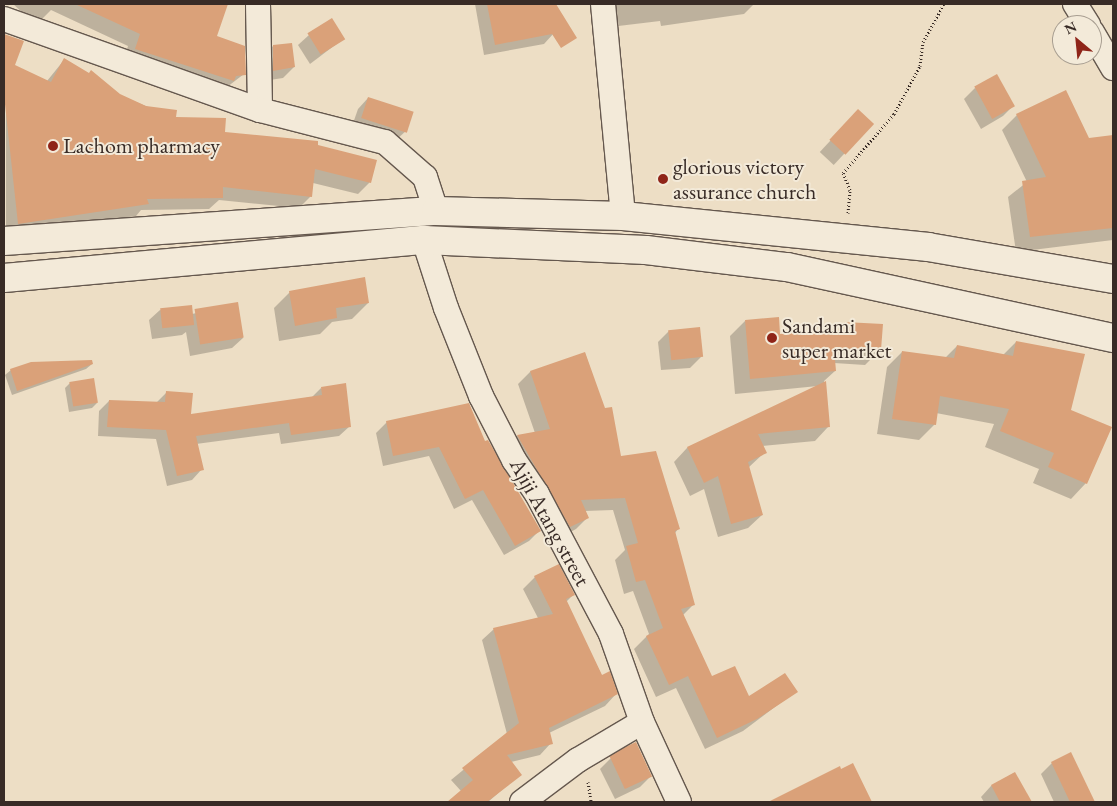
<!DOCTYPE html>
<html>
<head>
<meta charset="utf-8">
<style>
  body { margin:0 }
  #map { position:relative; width:1117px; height:806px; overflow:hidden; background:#eddec5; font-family:"EB Garamond",serif }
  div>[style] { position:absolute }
  .shadow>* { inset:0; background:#0003; transform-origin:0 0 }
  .building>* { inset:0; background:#daa179; transform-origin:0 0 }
  .path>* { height:3px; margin-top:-1.5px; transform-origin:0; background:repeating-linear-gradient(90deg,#382b26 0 1px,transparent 0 3.5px) }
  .roads { filter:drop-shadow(1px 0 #65584e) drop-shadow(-1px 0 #65584e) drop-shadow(0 1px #65584e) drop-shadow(0 -1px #65584e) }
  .street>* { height:24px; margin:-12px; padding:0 12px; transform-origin:12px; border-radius:12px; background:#f3ead9 }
  .secondary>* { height:28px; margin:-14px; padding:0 14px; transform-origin:14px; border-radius:14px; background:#f3ead9 }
  .dots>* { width:14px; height:14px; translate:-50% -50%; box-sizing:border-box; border:2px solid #f3ead9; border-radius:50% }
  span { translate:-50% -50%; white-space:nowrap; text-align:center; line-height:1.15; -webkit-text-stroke:4px #f3ead9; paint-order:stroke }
  .poi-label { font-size:22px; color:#382b26 }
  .left { translate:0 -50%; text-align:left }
  .street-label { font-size:22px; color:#382b26 }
  .frame { position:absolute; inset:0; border:5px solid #382b26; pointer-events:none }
  .north { position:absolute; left:1052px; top:15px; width:50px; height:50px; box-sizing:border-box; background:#f3ead9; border:1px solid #a89e91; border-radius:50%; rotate:332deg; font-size:14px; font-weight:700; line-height:20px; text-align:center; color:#382b26 }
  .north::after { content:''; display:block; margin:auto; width:18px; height:22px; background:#8f2418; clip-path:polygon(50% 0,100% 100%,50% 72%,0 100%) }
</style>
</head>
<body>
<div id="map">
  <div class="shadow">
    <div style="clip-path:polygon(13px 4px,216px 4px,225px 7px,215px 37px,244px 74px,227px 87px,123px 61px,128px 46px,51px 10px,36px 25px)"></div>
    <div style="clip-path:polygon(475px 4px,524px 4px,525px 9px,539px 4px,554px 33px,544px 44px,484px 55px)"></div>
    <div style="clip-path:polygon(608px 4px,754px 4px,744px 14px,661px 26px,660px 21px,610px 27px)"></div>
    <div style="clip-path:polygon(309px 35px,343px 39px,310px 64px,298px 45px)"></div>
    <div style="clip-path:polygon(6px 36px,14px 66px,47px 81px,64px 60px,119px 95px,175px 118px,224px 133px,317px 146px,370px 182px,358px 194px,313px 183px,311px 196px,299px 208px,219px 200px,209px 209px,141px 210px,136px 216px,6px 236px)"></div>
    <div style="clip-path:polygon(273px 46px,294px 67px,283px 78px,263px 81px,262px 57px)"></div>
    <div style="clip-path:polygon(975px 88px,1014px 105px,1003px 116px,981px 129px,964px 99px)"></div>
    <div style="clip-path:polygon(368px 98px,407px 130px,396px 140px,351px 129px,358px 109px)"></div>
    <div style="left:858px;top:111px;width:19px;height:56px;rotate:43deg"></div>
    <div style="clip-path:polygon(1017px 115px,1088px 140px,1113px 136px,1113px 240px,1016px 252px,1008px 197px,1027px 182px,1002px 130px)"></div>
    <div style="clip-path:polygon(290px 292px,368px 303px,352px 319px,332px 322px,320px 334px,279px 341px,274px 308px)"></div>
    <div style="clip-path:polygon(237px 304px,243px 338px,232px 348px,190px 356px,186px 332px,182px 335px,152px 339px,149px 320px,160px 310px,192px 314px)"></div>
    <div style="clip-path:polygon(745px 321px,779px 335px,837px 330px,844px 323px,880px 350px,865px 365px,834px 363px,835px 371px,824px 381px,828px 427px,815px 441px,762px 446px,765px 452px,748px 468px,762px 515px,748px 528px,718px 537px,704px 489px,690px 496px,674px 462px,687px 448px,818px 386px,735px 394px,730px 336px)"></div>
    <div style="clip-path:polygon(669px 331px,701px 357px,690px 368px,661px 370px,658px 342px)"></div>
    <div style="clip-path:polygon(1016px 342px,1069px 411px,1086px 483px,1071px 499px,1033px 483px,1039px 469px,985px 447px,994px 424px,936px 413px,935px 424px,919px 440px,877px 434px,887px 367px,902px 352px,945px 358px,957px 346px,1003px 355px)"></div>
    <div style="clip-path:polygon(585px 353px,620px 457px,678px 529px,675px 533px,693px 605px,683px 615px,712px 678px,749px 698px,796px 691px,743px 731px,705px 749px,676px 688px,656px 697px,634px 649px,649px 634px,633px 591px,624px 594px,615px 560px,625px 550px,613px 510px,585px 511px,588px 517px,576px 529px,558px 539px,505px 448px,517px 436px,535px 433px,518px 384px,530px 372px)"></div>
    <div style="clip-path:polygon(92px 364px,86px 369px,12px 395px,5px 375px,11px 370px)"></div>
    <div style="clip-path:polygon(70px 383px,97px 403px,92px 408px,69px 412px,65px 388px)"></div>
    <div style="clip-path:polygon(321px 388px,350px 426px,339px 436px,281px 444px,279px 433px,196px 444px,202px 469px,192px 480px,167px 486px,156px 439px,98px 436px,99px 411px,109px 401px,156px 403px,166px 393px,189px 416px,312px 397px)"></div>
    <div style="clip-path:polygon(387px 422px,484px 443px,539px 531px,529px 541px,504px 555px,472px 500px,454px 509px,429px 456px,383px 466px,376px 433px)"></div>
    <div style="clip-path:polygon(535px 577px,573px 595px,566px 602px,602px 676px,616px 694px,605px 706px,549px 733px,551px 743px,540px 755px,511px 762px,520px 774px,488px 802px,448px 802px,461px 791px,451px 780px,507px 734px,482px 640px,494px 629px,538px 618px,523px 589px)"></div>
    <div style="clip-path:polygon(1071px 754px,1093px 802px,1054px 802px,1041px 774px,1052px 763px)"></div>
    <div style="clip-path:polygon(611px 758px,651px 776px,640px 787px,615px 799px,600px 769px)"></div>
    <div style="clip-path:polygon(852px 765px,871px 802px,771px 802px,839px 768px,841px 771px)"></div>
    <div style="clip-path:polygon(1014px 773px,1028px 802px,984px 802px,981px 797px,991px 786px)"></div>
  </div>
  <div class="building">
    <div style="clip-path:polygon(75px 4px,228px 4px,217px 36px,245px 46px,246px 75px,236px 76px,234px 81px,135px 49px,140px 34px)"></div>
    <div style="clip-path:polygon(487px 4px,556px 4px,577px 38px,561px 48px,552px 34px,495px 45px)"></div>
    <div style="left:332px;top:18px;width:25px;height:29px;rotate:58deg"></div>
    <div style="clip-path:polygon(4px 34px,24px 41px,15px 65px,51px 82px,64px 58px,89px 73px,91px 70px,120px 94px,146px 106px,177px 110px,176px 117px,226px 118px,225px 132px,318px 141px,318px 145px,377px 160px,371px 183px,315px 169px,312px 197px,223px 187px,223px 198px,147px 199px,149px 204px,18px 224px,4px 95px)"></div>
    <div style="clip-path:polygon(292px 43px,295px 67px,273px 71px,273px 45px)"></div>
    <div style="left:997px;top:74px;width:37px;height:26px;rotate:61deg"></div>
    <div style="clip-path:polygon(1066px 90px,1089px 138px,1113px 135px,1113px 228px,1030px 237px,1022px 181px,1046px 177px,1016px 114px)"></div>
    <div style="left:368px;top:97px;width:48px;height:22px;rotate:18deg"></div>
    <div style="left:858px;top:109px;width:22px;height:42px;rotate:43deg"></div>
    <div style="clip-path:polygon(365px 277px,369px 303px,336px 308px,337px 318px,295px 326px,289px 291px)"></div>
    <div style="left:238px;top:302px;width:36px;height:44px;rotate:81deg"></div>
    <div style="left:192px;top:305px;width:20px;height:32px;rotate:84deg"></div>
    <div style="clip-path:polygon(779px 317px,780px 334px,843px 328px,844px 322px,883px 324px,881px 350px,834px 348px,836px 371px,750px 379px,745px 320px)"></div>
    <div style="left:700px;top:327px;width:30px;height:32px;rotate:84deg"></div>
    <div style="clip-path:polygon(1016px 341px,1085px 354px,1071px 410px,1112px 427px,1087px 484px,1048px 467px,1054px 453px,1000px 431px,1009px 409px,940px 396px,936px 425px,892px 419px,902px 351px,954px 358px,957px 345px,1013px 356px)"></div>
    <div style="clip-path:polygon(585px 352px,605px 408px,612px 407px,621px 456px,656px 451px,680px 529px,675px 531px,695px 605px,681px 609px,712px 676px,735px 666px,749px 696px,785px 673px,798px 692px,757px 719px,717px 738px,688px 676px,669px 685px,646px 636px,663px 628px,645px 580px,636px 582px,626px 546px,638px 543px,625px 498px,581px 500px,589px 518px,570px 527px,517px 435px,550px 429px,530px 371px)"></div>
    <div style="clip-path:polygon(92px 360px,93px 364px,17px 391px,10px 369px,31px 362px)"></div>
    <div style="left:94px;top:378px;width:25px;height:25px;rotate:81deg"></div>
    <div style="clip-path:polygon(826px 381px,830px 427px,758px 434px,767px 453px,748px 462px,763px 515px,731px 524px,718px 476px,704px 483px,687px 447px)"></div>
    <div style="clip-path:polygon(346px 383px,351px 427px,291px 435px,289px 423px,196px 436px,204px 470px,177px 476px,166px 430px,107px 427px,109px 400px,165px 402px,166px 391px,193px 393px,191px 414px,322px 395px,321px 387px)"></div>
    <div style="clip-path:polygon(469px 403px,485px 441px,488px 440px,541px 531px,515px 546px,483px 490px,465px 499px,439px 447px,393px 456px,386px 421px)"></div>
    <div style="clip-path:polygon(559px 564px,575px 595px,566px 599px,602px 675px,610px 671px,618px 694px,549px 728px,553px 744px,507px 755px,522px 775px,487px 802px,447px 802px,473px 780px,462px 768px,519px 723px,493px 628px,553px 614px,534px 576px)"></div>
    <div style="left:636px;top:742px;width:38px;height:30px;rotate:65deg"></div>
    <div style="clip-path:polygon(1071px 752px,1095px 802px,1070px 802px,1051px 762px)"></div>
    <div style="clip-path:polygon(853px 763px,872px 802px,768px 802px,840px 766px,841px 769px)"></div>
    <div style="clip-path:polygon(1015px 772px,1032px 802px,1000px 802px,991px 785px)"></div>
  </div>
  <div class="path">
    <div style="left:848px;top:213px;width:23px;rotate:-85deg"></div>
    <div style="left:850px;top:190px;width:18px;rotate:-112deg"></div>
    <div style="left:843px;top:173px;width:78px;rotate:-49.2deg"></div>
    <div style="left:894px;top:114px;width:55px;rotate:-61.6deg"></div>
    <div style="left:920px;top:66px;width:24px;rotate:-83deg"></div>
    <div style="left:923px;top:42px;width:43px;rotate:-61.1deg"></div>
    <div style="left:588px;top:782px;width:20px;rotate:81deg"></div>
  </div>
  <div class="roads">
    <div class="street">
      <div style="left:258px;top:4px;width:106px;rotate:88.9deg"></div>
      <div style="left:603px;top:4px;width:213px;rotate:84.6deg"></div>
      <div style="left:1075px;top:4px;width:25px;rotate:58deg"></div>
      <div style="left:4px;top:19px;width:272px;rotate:19.6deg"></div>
      <div style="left:260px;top:110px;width:129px;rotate:14.4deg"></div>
      <div style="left:385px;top:142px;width:53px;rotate:41.2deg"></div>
      <div style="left:425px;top:177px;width:36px;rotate:72deg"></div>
      <div style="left:1092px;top:32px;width:42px;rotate:59.7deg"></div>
      <div style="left:424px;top:240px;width:71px;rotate:72.1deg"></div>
      <div style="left:446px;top:308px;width:95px;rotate:68.3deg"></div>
      <div style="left:481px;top:396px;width:72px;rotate:62.7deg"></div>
      <div style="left:514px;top:460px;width:41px;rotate:55.9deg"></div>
      <div style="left:537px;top:494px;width:158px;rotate:62.1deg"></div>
      <div style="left:611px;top:634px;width:93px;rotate:70.6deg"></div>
      <div style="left:642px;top:722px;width:88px;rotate:65.2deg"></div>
      <div style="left:522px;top:802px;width:70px;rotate:-36.9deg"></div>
      <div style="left:578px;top:760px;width:74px;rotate:-30.7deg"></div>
    </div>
    <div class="secondary">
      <div style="left:4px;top:241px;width:433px;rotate:-4deg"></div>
      <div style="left:436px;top:211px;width:187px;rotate:1.5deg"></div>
      <div style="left:623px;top:216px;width:307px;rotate:5.8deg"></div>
      <div style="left:928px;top:247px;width:188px;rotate:9.8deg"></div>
      <div style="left:4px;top:278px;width:422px;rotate:-5.2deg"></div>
      <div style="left:424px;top:240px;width:222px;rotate:2.6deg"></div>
      <div style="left:646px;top:250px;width:142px;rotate:6.9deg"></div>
      <div style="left:787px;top:267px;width:334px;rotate:12.3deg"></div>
    </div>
  </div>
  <div class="dots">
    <div style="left:53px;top:146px;background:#8f2418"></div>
    <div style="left:663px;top:179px;background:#8f2418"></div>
    <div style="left:772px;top:338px;background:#8f2418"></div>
  </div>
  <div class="poi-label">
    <span class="left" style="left:63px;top:146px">Lachom pharmacy</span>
    <span class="left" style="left:673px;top:179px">glorious victory<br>assurance church</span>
    <span class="left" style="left:782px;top:338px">Sandami<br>super market</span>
  </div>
  <div class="street-label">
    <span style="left:550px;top:522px;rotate:61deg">Ajiji Atang street</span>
  </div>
  <div class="frame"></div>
  <div class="north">N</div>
</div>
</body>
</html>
